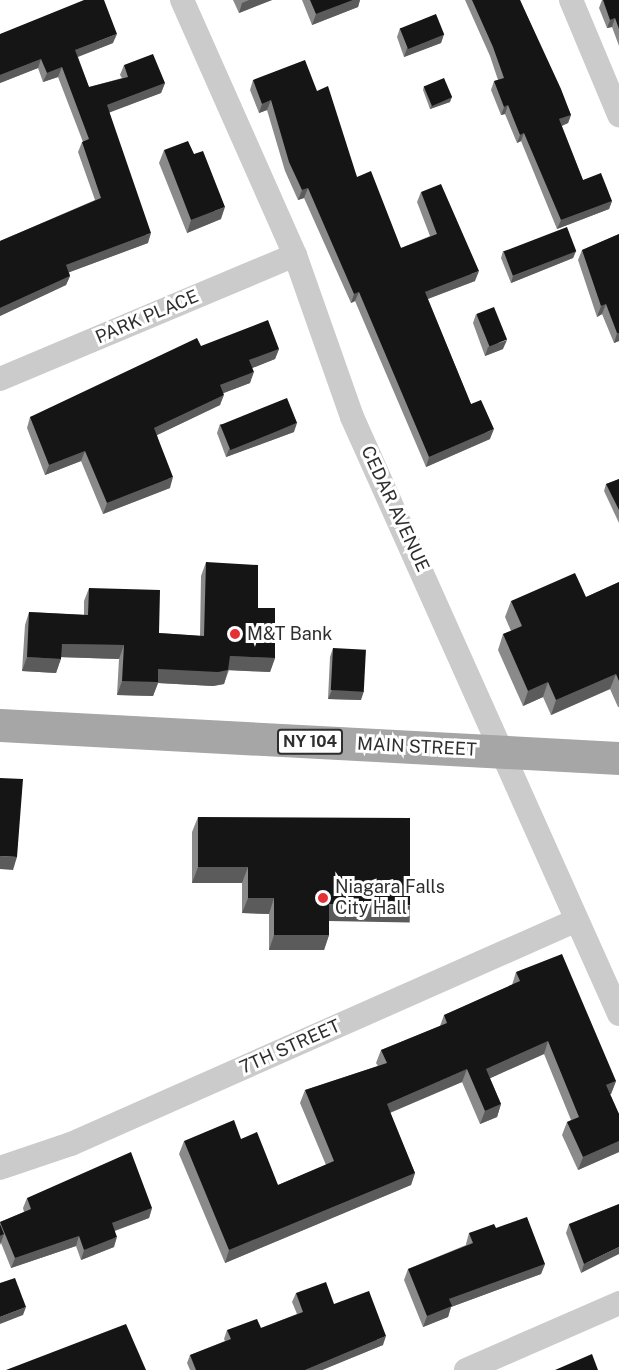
<!DOCTYPE html>
<html>
<head>
<meta charset="utf-8">
<style>
  body { margin:0 }
  #map { position:relative; width:619px; height:1370px; overflow:hidden; background:#fff; font-family:"Public Sans",sans-serif }
  div>[style] { position:absolute }
  .street>* { height:24px; margin:-12px; padding:0 12px; transform-origin:12px; border-radius:12px; background:#cbcbcb }
  .primary>* { height:33px; margin:-16.5px; padding:0 16.5px; transform-origin:16.5px; border-radius:16.5px; background:#a6a6a6 }
  .wall>* { inset:0; background:#8a8a8a }
  .shaded-wall>* { inset:0; background:#5b5b5b; transform-origin:0 0 }
  .building>* { inset:0; background:#151515; transform-origin:0 0 }
  .dots>* { width:16px; height:16px; translate:-50% -50%; box-sizing:border-box; border:3px solid #fff; border-radius:50% }
  span { translate:-50% -50%; white-space:nowrap; text-align:center; line-height:1.15; -webkit-text-stroke:6px #fff; paint-order:stroke }
  .shield-label span { padding:2px 4px; background:#fff; border:2px solid; border-radius:4px; -webkit-text-stroke-width:0 }
  .shield-label { font-size:16px; color:#2e2e2e; font-weight:700 }
  .street-label { font-size:18px; color:#2e2e2e }
  .poi-label { font-size:18px; color:#2e2e2e }
  .left { translate:0 -50%; text-align:left }
</style>
</head>
<body>
<div id="map">
  <div class="street">
    <div style="left:182px;top:0;width:279px;rotate:66.1deg"></div>
    <div style="left:295px;top:255px;width:172px;rotate:70.6deg"></div>
    <div style="left:352px;top:417px;width:654px;rotate:65.9deg"></div>
    <div style="left:571px;top:0;width:125px;rotate:67.3deg"></div>
    <div style="left:0;top:379px;width:320px;rotate:-22.8deg"></div>
    <div style="left:0;top:1168px;width:75px;rotate:-18.7deg"></div>
    <div style="left:71px;top:1144px;width:553px;rotate:-23.88deg"></div>
    <div style="left:466px;top:1370px;width:167px;rotate:-23.6deg"></div>
  </div>
  <div class="primary">
    <div style="left:0;top:725px;width:620px;rotate:3.05deg"></div>
  </div>
  <div class="wall">
    <div style="clip-path:polygon(233px 0,272px 0,239px 13px)"></div>
    <div style="clip-path:polygon(302px 0,360px 0,358px 7px,312px 25px)"></div>
    <div style="clip-path:polygon(465px 0,520px 0,571px 115px,568px 123px,562px 126px,583px 180px,612px 201px,609px 209px,557px 229px,521px 141px,517px 143px,505px 114px,501px 115px,491px 90px,494px 81px,498px 80px,490px 56px)"></div>
    <div style="clip-path:polygon(602px 0,619px 0,619px 46px,612px 27px,607px 28px,599px 8px)"></div>
    <div style="clip-path:polygon(400px 28px,444px 34px,441px 43px,404px 57px,397px 37px)"></div>
    <div style="clip-path:polygon(0 34px,113px 43px,78px 57px,89px 87px,122px 78px,120px 75px,124px 65px,165px 83px,161px 93px,109px 112px,148px 243px,69px 272px,70px 276px,66px 285px,0 316px,0 241px,95px 200px,78px 152px,82px 142px,83px 142px,58px 77px,43px 82px,38px 68px,0 83px)"></div>
    <div style="clip-path:polygon(253px 80px,317px 91px,357px 177px,401px 248px,430px 236px,417px 202px,421px 192px,475px 281px,428px 299px,471px 404px,490px 439px,426px 467px,355px 301px,351px 303px,304px 198px,298px 200px,285px 171px,267px 110px,259px 113px,250px 90px)"></div>
    <div style="clip-path:polygon(424px 86px,450px 102px,430px 109px,423px 90px)"></div>
    <div style="clip-path:polygon(164px 150px,221px 219px,187px 233px,159px 163px)"></div>
    <div style="clip-path:polygon(619px 234px,619px 341px,614px 343px,602px 314px,597px 317px,578px 260px,582px 250px)"></div>
    <div style="clip-path:polygon(503px 251px,576px 251px,573px 258px,511px 283px,501px 258px)"></div>
    <div style="clip-path:polygon(476px 314px,503px 349px,485px 356px,473px 323px)"></div>
    <div style="clip-path:polygon(279px 349px,275px 359px,252px 368px,250px 383px,223px 393px,220px 405px,157px 435px,170px 488px,103px 514px,81px 461px,45px 475px,27px 428px,30px 417px)"></div>
    <div style="clip-path:polygon(220px 424px,294px 432px,226px 457px,217px 433px)"></div>
    <div style="clip-path:polygon(619px 479px,619px 523px,604px 491px,606px 484px)"></div>
    <div style="clip-path:polygon(206px 562px,258px 608px,275px 658px,270px 672px,229px 670px,224px 684px,213px 686px,158px 683px,153px 696px,117px 695px,119px 659px,61px 657px,56px 673px,22px 671px,25px 625px,29px 612px,84px 615px,84px 601px,89px 588px,159px 633px,200px 636px,201px 576px)"></div>
    <div style="clip-path:polygon(619px 582px,619px 707px,618px 707px,610px 689px,551px 715px,543px 697px,523px 706px,498px 650px,503px 634px,511px 631px,505px 617px,511px 601px,586px 597px)"></div>
    <div style="clip-path:polygon(333px 648px,361px 700px,328px 699px,330px 657px)"></div>
    <div style="clip-path:polygon(198px 817px,405px 921px,329px 920px,329px 935px,324px 950px,269px 950px,269px 914px,242px 913px,242px 883px,192px 883px,192px 832px)"></div>
    <div style="clip-path:polygon(516px 972px,616px 1081px,611px 1094px,610px 1094px,619px 1114px,619px 1152px,578px 1170px,562px 1135px,567px 1122px,571px 1120px,544px 1054px,490px 1078px,501px 1104px,497px 1117px,480px 1124px,462px 1082px,390px 1113px,415px 1173px,411px 1185px,225px 1263px,179px 1154px,184px 1141px,241px 1139px,278px 1185px,326px 1165px,300px 1103px,305px 1090px,378px 1066px,376px 1063px,381px 1050px,440px 1026px,444px 1015px,512px 985px)"></div>
    <div style="clip-path:polygon(27px 1198px,152px 1208px,149px 1218px,115px 1231px,114px 1247px,81px 1260px,76px 1246px,11px 1268px,1px 1243px,0 1222px,24px 1212px,23px 1208px)"></div>
    <div style="clip-path:polygon(619px 1204px,581px 1273px,566px 1233px,569px 1224px)"></div>
    <div style="clip-path:polygon(496px 1228px,545px 1264px,541px 1274px,451px 1307px,448px 1317px,423px 1327px,404px 1280px,408px 1269px,466px 1245px,466px 1244px,469px 1233px)"></div>
    <div style="clip-path:polygon(296px 1293px,334px 1304px,383px 1345px,322px 1370px,190px 1370px,187px 1363px,190px 1355px,225px 1341px,224px 1339px,227px 1330px,261px 1328px,297px 1314px,292px 1302px)"></div>
  </div>
  <div class="shaded-wall">
    <div style="clip-path:polygon(249px 0,272px 0,239px 13px,242px 3px)"></div>
    <div style="clip-path:polygon(353px 0,360px 0,358px 7px,312px 25px,316px 14px)"></div>
    <div style="clip-path:polygon(615px 18px,612px 27px,607px 28px,610px 20px)"></div>
    <div style="clip-path:polygon(117px 34px,113px 43px,72px 59px,75px 50px)"></div>
    <div style="clip-path:polygon(444px 34px,441px 43px,404px 57px,407px 48px)"></div>
    <div style="clip-path:polygon(41px 59px,38px 68px,0 83px,0 75px)"></div>
    <div style="clip-path:polygon(62px 67px,58px 77px,43px 82px,47px 73px)"></div>
    <div style="clip-path:polygon(165px 83px,161px 93px,103px 115px,107px 105px)"></div>
    <div style="clip-path:polygon(452px 97px,450px 102px,430px 109px,432px 105px)"></div>
    <div style="clip-path:polygon(271px 100px,267px 110px,259px 113px,262px 104px)"></div>
    <div style="clip-path:polygon(508px 105px,505px 114px,501px 115px,504px 107px)"></div>
    <div style="clip-path:polygon(571px 115px,568px 123px,556px 128px,559px 119px)"></div>
    <div style="clip-path:polygon(524px 133px,521px 141px,517px 143px,520px 135px)"></div>
    <div style="clip-path:polygon(308px 188px,304px 198px,298px 200px,302px 190px)"></div>
    <div style="clip-path:polygon(612px 201px,609px 209px,557px 229px,561px 220px)"></div>
    <div style="clip-path:polygon(225px 207px,221px 219px,187px 233px,191px 220px)"></div>
    <div style="clip-path:polygon(151px 233px,148px 243px,62px 275px,66px 265px)"></div>
    <div style="clip-path:polygon(576px 251px,573px 258px,511px 283px,513px 276px)"></div>
    <div style="clip-path:polygon(479px 271px,475px 281px,422px 301px,425px 292px)"></div>
    <div style="clip-path:polygon(70px 276px,66px 285px,0 316px,0 308px)"></div>
    <div style="clip-path:polygon(359px 292px,355px 301px,351px 303px,354px 294px)"></div>
    <div style="clip-path:polygon(606px 304px,602px 314px,597px 317px,601px 306px)"></div>
    <div style="clip-path:polygon(617px 333px,619px 333px,619px 341px,614px 343px)"></div>
    <div style="clip-path:polygon(507px 340px,503px 349px,485px 356px,488px 347px)"></div>
    <div style="clip-path:polygon(279px 349px,275px 359px,245px 371px,249px 360px)"></div>
    <div style="clip-path:polygon(254px 372px,250px 383px,216px 396px,220px 385px)"></div>
    <div style="clip-path:polygon(224px 395px,220px 405px,151px 438px,154px 428px)"></div>
    <div style="clip-path:polygon(297px 423px,294px 432px,226px 457px,229px 449px)"></div>
    <div style="clip-path:polygon(494px 429px,490px 439px,426px 467px,429px 457px)"></div>
    <div style="clip-path:polygon(85px 451px,81px 461px,45px 475px,49px 465px)"></div>
    <div style="clip-path:polygon(173px 477px,170px 488px,103px 514px,107px 503px)"></div>
    <div style="clip-path:polygon(62px 644px,124px 645px,119px 659px,57px 657px)"></div>
    <div style="clip-path:polygon(230px 656px,275px 658px,270px 672px,225px 670px)"></div>
    <div style="clip-path:polygon(27px 657px,61px 659px,56px 673px,22px 671px)"></div>
    <div style="clip-path:polygon(158px 669px,228px 670px,224px 684px,213px 686px,158px 683px,153px 696px,117px 695px,122px 681px)"></div>
    <div style="clip-path:polygon(616px 674px,610px 689px,551px 715px,556px 700px)"></div>
    <div style="clip-path:polygon(548px 682px,543px 697px,523px 706px,528px 691px)"></div>
    <div style="clip-path:polygon(332px 690px,364px 691px,361px 700px,328px 699px)"></div>
    <div style="clip-path:polygon(0 856px,17px 857px,13px 870px,0 869px)"></div>
    <div style="clip-path:polygon(198px 867px,248px 867px,242px 883px,192px 883px)"></div>
    <div style="clip-path:polygon(248px 898px,274px 898px,269px 914px,242px 913px)"></div>
    <div style="left:329px;top:904px;width:81px;height:17px;rotate:1deg"></div>
    <div style="clip-path:polygon(274px 935px,329px 935px,324px 950px,269px 950px)"></div>
    <div style="clip-path:polygon(548px 1041px,544px 1054px,482px 1082px,486px 1069px)"></div>
    <div style="clip-path:polygon(467px 1069px,462px 1082px,382px 1116px,387px 1104px)"></div>
    <div style="clip-path:polygon(616px 1081px,611px 1094px,601px 1098px,606px 1085px)"></div>
    <div style="clip-path:polygon(501px 1104px,497px 1117px,480px 1124px,485px 1111px)"></div>
    <div style="clip-path:polygon(619px 1141px,619px 1152px,578px 1170px,583px 1157px)"></div>
    <div style="clip-path:polygon(415px 1173px,411px 1185px,225px 1263px,229px 1250px)"></div>
    <div style="clip-path:polygon(152px 1208px,149px 1218px,108px 1233px,112px 1223px)"></div>
    <div style="clip-path:polygon(4px 1234px,0 1245px,0 1236px)"></div>
    <div style="clip-path:polygon(79px 1236px,76px 1246px,11px 1268px,15px 1258px)"></div>
    <div style="clip-path:polygon(117px 1237px,114px 1247px,81px 1260px,84px 1250px)"></div>
    <div style="clip-path:polygon(619px 1247px,619px 1254px,581px 1273px,584px 1264px)"></div>
    <div style="clip-path:polygon(545px 1264px,541px 1274px,451px 1307px,448px 1317px,423px 1327px,427px 1316px,449px 1299px)"></div>
    <div style="clip-path:polygon(26px 1307px,23px 1315px,0 1324px,0 1317px)"></div>
    <div style="clip-path:polygon(386px 1336px,383px 1345px,322px 1370px,305px 1370px)"></div>
  </div>
  <div class="building">
    <div style="clip-path:polygon(84px 0,104px 0,117px 34px,75px 50px,89px 87px,128px 77px,124px 65px,153px 54px,165px 83px,107px 105px,151px 233px,66px 265px,70px 276px,0 308px,0 241px,101px 198px,82px 142px,89px 139px,62px 67px,47px 73px,41px 59px,0 75px,0 34px)"></div>
    <div style="clip-path:polygon(310px 0,353px 0,316px 14px)"></div>
    <div style="clip-path:polygon(472px 0,520px 0,561px 89px,571px 115px,559px 119px,583px 180px,601px 173px,612px 201px,561px 220px,524px 133px,520px 135px,508px 105px,504px 107px,494px 81px,504px 78px,493px 47px)"></div>
    <div style="clip-path:polygon(603px 0,619px 0,619px 29px,615px 18px,610px 20px)"></div>
    <div style="left:436px;top:14px;width:22px;height:39px;rotate:68deg"></div>
    <div style="clip-path:polygon(305px 60px,317px 91px,328px 86px,357px 177px,371px 171px,401px 248px,437px 234px,421px 192px,441px 184px,479px 271px,425px 292px,471px 404px,481px 400px,494px 429px,429px 457px,359px 292px,354px 294px,308px 188px,302px 190px,289px 162px,271px 100px,262px 104px,253px 80px)"></div>
    <div style="left:444px;top:78px;width:21px;height:22px;rotate:67deg"></div>
    <div style="clip-path:polygon(188px 141px,194px 154px,203px 151px,225px 207px,191px 220px,164px 150px)"></div>
    <div style="left:567px;top:227px;width:26px;height:68px;rotate:69deg"></div>
    <div style="clip-path:polygon(619px 234px,619px 333px,617px 333px,606px 304px,601px 306px,582px 250px)"></div>
    <div style="left:494px;top:307px;width:35px;height:19px;rotate:68deg"></div>
    <div style="clip-path:polygon(268px 320px,279px 349px,249px 360px,254px 372px,220px 385px,224px 395px,154px 428px,173px 477px,107px 503px,85px 451px,49px 465px,30px 417px,197px 338px,201px 346px)"></div>
    <div style="left:287px;top:398px;width:27px;height:72px;rotate:68deg"></div>
    <div style="clip-path:polygon(619px 479px,619px 510px,606px 484px)"></div>
    <div style="clip-path:polygon(206px 562px,258px 565px,258px 608px,275px 608px,275px 658px,230px 656px,228px 670px,218px 672px,158px 669px,158px 682px,122px 681px,124px 645px,62px 644px,61px 659px,27px 657px,29px 612px,88px 615px,89px 588px,160px 590px,159px 633px,204px 636px)"></div>
    <div style="clip-path:polygon(575px 573px,586px 597px,619px 582px,619px 681px,616px 674px,556px 700px,548px 682px,528px 691px,503px 634px,522px 626px,511px 601px)"></div>
    <div style="left:333px;top:648px;width:33px;height:42px;rotate:3deg"></div>
    <div style="clip-path:polygon(0 778px,23px 779px,17px 857px,0 856px)"></div>
    <div style="clip-path:polygon(198px 817px,410px 818px,410px 905px,329px 904px,329px 935px,274px 935px,274px 898px,248px 898px,248px 867px,198px 867px)"></div>
    <div style="clip-path:polygon(562px 954px,616px 1081px,606px 1085px,619px 1114px,619px 1141px,583px 1157px,567px 1122px,579px 1117px,548px 1041px,486px 1069px,501px 1104px,485px 1111px,467px 1069px,387px 1104px,415px 1173px,229px 1250px,184px 1141px,234px 1120px,241px 1139px,257px 1132px,278px 1185px,334px 1161px,305px 1090px,387px 1063px,381px 1050px,447px 1023px,444px 1015px,520px 981px,516px 972px)"></div>
    <div style="clip-path:polygon(131px 1152px,152px 1208px,112px 1223px,117px 1237px,84px 1250px,79px 1236px,15px 1258px,0 1222px,31px 1209px,27px 1198px)"></div>
    <div style="clip-path:polygon(619px 1204px,619px 1247px,584px 1264px,569px 1224px)"></div>
    <div style="clip-path:polygon(527px 1217px,545px 1264px,449px 1299px,452px 1306px,427px 1316px,408px 1269px,473px 1243px,469px 1233px,494px 1224px,496px 1228px)"></div>
    <div style="clip-path:polygon(0 1224px,4px 1234px,0 1236px)"></div>
    <div style="clip-path:polygon(15px 1278px,26px 1307px,0 1317px,0 1283px)"></div>
    <div style="clip-path:polygon(326px 1282px,334px 1304px,369px 1291px,386px 1336px,305px 1370px,196px 1370px,190px 1355px,231px 1339px,227px 1330px,257px 1319px,261px 1328px,303px 1312px,296px 1293px)"></div>
    <div style="clip-path:polygon(126px 1324px,146px 1370px,6px 1370px)"></div>
    <div style="clip-path:polygon(592px 1354px,598px 1370px,555px 1370px)"></div>
  </div>
  <div class="dots">
    <div style="left:235px;top:634px;background:#e53035"></div>
    <div style="left:323px;top:898px;background:#e53035"></div>
  </div>
  <div class="shield-label">
    <span style="left:310px;top:742px">NY 104</span>
  </div>
  <div class="street-label">
    <span style="left:147px;top:317px;rotate:-23deg">PARK PLACE</span>
    <span style="left:395px;top:509px;rotate:65deg">CEDAR AVENUE</span>
    <span style="left:417px;top:747px;rotate:3deg">MAIN STREET</span>
    <span style="left:290px;top:1047px;rotate:-24deg">7TH STREET</span>
  </div>
  <div class="poi-label">
    <span class="left" style="left:247px;top:634px">M&amp;T Bank</span>
    <span class="left" style="left:335px;top:898px">Niagara Falls<br>City Hall</span>
  </div>
</div>
</body>
</html>
